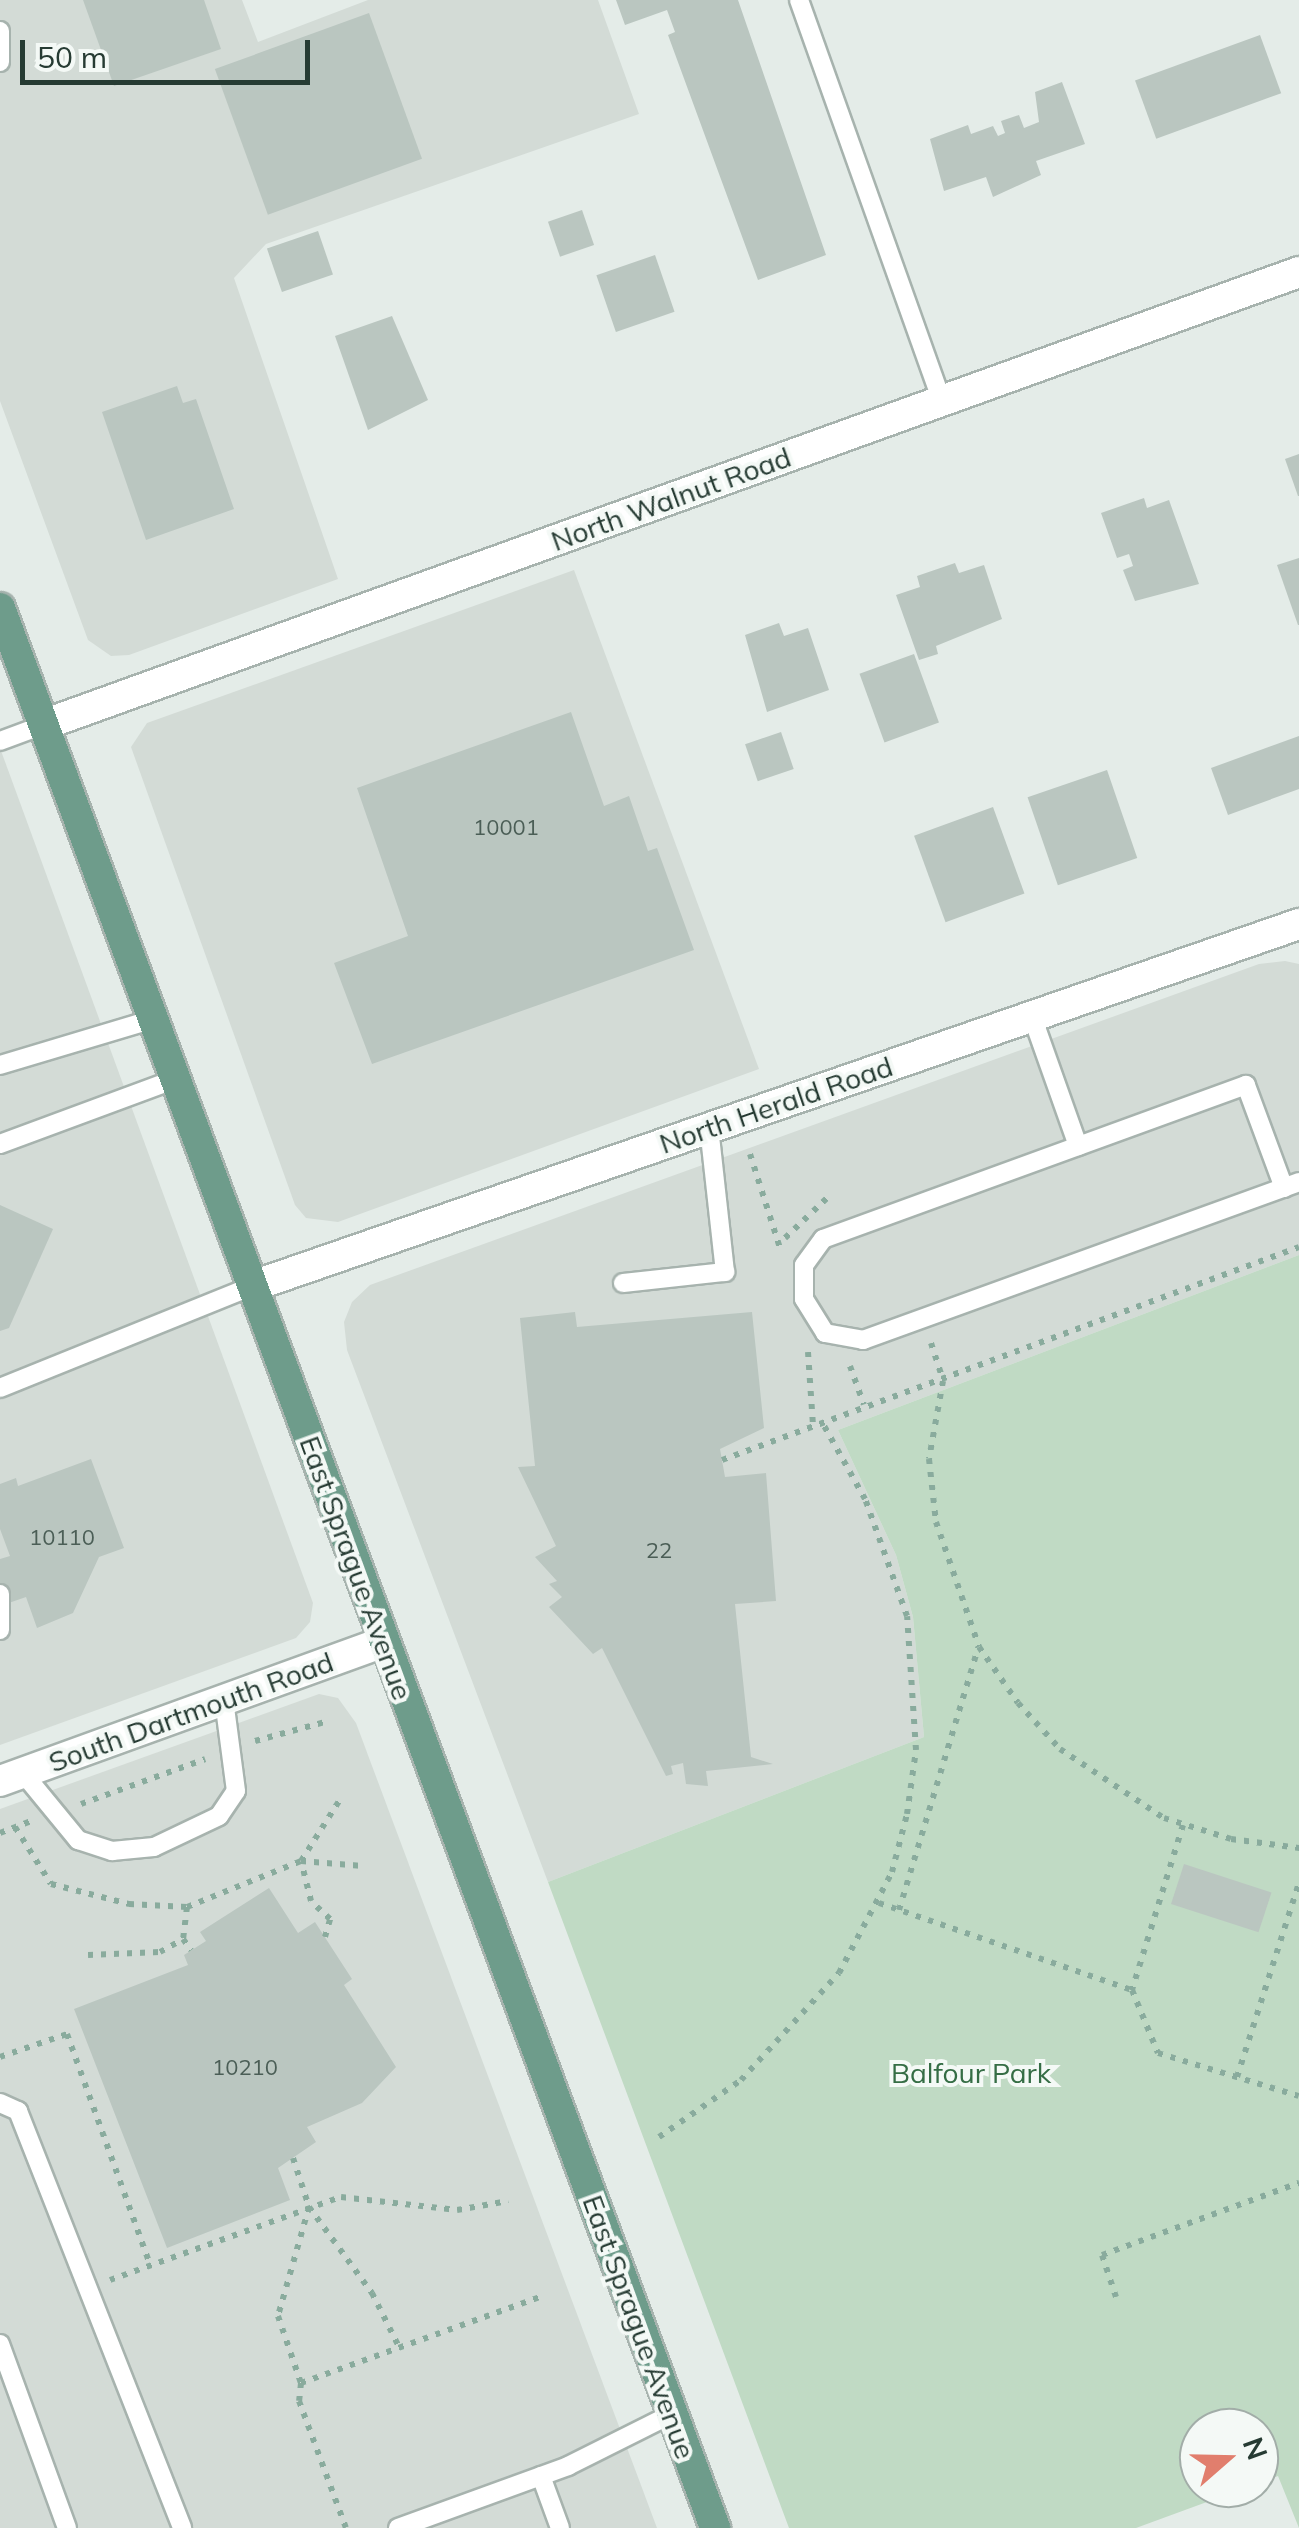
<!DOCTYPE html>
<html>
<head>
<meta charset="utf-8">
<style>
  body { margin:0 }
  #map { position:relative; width:1299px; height:2528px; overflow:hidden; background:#e4ece8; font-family:Mulish,sans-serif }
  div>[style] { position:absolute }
  .built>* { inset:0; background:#d3dbd6 }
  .green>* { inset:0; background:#c0dac4 }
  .building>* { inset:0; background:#bac6c0; transform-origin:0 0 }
  .path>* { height:6px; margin-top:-3px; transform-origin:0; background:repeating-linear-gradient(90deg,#89ab9d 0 5px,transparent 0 13px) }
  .roads { filter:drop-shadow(2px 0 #a7b3ae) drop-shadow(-2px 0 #a7b3ae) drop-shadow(0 2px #a7b3ae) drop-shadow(0 -2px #a7b3ae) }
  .lane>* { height:18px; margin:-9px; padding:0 9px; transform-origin:9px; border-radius:9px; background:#fff }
  .street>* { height:30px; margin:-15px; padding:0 15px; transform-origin:15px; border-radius:15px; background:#fff }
  .primary>* { height:30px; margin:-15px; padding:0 15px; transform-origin:15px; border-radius:15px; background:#6e9c8b }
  span { translate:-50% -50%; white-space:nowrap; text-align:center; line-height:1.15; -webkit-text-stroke:8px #f4f9f6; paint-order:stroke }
  .number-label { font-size:22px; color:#4b5e56 }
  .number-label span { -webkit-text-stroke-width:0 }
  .street-label { font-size:28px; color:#263b33 }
  .park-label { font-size:28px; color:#356d45 }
  .north { position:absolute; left:1179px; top:2408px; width:100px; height:100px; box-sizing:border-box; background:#f4f9f6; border:2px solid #a2ada8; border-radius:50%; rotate:70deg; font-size:28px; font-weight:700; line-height:40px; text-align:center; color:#263b33 }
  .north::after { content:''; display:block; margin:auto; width:35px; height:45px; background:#e17e6d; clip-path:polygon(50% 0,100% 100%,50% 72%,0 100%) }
  .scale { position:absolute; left:20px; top:40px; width:290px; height:45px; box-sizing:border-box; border:5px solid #263b33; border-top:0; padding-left:12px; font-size:30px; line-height:35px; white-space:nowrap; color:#263b33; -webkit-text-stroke:8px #f4f9f6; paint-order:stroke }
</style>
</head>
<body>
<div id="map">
  <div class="built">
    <div style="clip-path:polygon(0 0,242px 0,258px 42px,368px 0,598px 0,639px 114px,266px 244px,234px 278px,338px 579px,129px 655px,111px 656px,88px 640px,0 401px)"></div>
    <div style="clip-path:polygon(574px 570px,759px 1069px,338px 1222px,306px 1218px,295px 1205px,131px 747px,147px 723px)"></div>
    <div style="clip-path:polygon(0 748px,313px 1603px,310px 1622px,296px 1638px,0 1745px)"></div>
    <div style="clip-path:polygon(1285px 961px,1299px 964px,1299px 1255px,838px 1430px,896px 1555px,913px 1617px,924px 1737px,548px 1882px,347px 1350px,344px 1322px,352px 1302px,370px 1285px,1259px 964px)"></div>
    <div style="clip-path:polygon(319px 1694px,338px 1698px,356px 1723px,657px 2528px,0 2528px,0 1809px)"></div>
  </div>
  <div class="green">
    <div style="clip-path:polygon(1299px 1255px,1299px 2528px,1278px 2476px,1259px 2483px,1259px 2428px,1199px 2428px,1199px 2488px,1245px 2488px,1136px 2528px,789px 2528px,548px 1882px,924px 1737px,913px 1617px,896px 1555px,838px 1430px)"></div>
  </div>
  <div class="building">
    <div style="clip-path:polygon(83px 0,204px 0,221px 49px,114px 86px)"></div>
    <div style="clip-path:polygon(616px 0,738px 0,826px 255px,758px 280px,668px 35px,675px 32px,667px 10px,625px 25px)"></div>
    <div style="left:369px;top:13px;width:155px;height:164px;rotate:70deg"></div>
    <div style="left:1260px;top:35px;width:62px;height:133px;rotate:70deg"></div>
    <div style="clip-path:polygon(1062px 82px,1085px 144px,1036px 161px,1041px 175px,993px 197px,986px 177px,944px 191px,930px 139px,968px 125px,971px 134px,993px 126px,998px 136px,1005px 133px,1001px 121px,1019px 115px,1024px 128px,1039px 122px,1035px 92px)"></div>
    <div style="left:582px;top:210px;width:37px;height:36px;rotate:71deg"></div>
    <div style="left:318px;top:231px;width:46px;height:54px;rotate:71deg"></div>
    <div style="left:655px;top:255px;width:60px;height:62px;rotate:71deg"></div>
    <div style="clip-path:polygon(392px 316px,428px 400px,368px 430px,335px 336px)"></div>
    <div style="clip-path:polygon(177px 386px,183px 403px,196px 399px,234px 509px,146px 540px,102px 412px)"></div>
    <div style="clip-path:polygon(1299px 454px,1299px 496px,1298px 496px,1285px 459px)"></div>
    <div style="clip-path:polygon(1144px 498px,1147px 508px,1169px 500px,1199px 584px,1135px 601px,1123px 570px,1133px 566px,1129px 554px,1117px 558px,1101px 513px)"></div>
    <div style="clip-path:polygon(1299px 558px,1299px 625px,1298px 625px,1277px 565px)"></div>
    <div style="clip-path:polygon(955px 563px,959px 573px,984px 565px,1002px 619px,936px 646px,938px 654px,919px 660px,896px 595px,920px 587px,917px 576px)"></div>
    <div style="clip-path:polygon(779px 623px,784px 636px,808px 628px,829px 690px,767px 712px,745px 635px)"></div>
    <div style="left:914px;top:654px;width:73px;height:58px;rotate:70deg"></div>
    <div style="clip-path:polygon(571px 712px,604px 806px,629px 796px,648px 851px,657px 848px,694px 950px,372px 1064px,334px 963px,408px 936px,357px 788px)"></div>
    <div style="left:781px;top:732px;width:39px;height:38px;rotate:71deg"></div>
    <div style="clip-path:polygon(1299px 736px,1299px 789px,1228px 815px,1211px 768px)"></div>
    <div style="left:1107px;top:770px;width:93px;height:84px;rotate:71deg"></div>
    <div style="left:993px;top:807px;width:92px;height:84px;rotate:70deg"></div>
    <div style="clip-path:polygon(0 1205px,53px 1229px,9px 1328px,0 1331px)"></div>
    <div style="clip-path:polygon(575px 1312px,577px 1327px,752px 1312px,764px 1428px,720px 1449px,725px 1477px,766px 1473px,776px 1601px,735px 1604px,751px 1757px,773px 1764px,706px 1771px,708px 1786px,686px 1784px,683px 1763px,671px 1766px,673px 1774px,666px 1776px,602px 1648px,593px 1654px,549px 1607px,562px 1597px,549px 1584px,557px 1581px,535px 1557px,556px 1546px,518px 1467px,535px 1466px,520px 1318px)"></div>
    <div style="clip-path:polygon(91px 1459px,124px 1548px,99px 1557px,73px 1613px,37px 1628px,26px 1597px,0 1606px,0 1559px,10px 1556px,0 1529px,0 1484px,16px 1478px,18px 1486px)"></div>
    <div style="left:1184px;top:1864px;width:92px;height:42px;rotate:18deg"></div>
    <div style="clip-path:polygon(269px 1888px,298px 1933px,315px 1922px,352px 1979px,344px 1985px,396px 2067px,362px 2103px,307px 2127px,316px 2142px,278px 2168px,290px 2200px,167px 2248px,74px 2009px,188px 1965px,184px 1955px,206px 1941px,200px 1932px)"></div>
  </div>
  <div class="path">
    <div style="left:750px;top:1154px;width:99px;rotate:72.3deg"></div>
    <div style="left:785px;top:1238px;width:58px;rotate:-43.6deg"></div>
    <div style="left:931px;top:1343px;width:40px;rotate:72deg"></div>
    <div style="left:943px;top:1381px;width:79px;rotate:100.2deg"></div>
    <div style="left:929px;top:1459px;width:63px;rotate:83.7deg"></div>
    <div style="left:936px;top:1522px;width:132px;rotate:71deg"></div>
    <div style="left:979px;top:1647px;width:68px;rotate:55.1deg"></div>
    <div style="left:1018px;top:1703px;width:62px;rotate:47.6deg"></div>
    <div style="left:1060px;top:1749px;width:125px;rotate:33.6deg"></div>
    <div style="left:1164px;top:1818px;width:70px;rotate:17.4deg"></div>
    <div style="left:1231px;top:1839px;width:69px;rotate:7.5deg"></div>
    <div style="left:808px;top:1352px;width:73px;rotate:86.1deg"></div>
    <div style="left:850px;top:1366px;width:41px;rotate:70.3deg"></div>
    <div style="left:722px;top:1460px;width:615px;rotate:-20.26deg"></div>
    <div style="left:255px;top:1741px;width:73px;rotate:-15.2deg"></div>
    <div style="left:81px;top:1804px;width:132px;rotate:-19.9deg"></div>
    <div style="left:1183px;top:1825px;width:173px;rotate:107.2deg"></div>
    <div style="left:1132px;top:1990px;width:68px;rotate:67.6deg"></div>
    <div style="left:1158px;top:2053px;width:147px;rotate:17deg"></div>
    <div style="left:15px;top:1827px;width:67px;rotate:57.7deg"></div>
    <div style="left:51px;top:1884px;width:81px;rotate:14.4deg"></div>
    <div style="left:129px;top:1904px;width:58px;rotate:3deg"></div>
    <div style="left:187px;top:1907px;width:123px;rotate:-22deg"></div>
    <div style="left:301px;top:1861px;width:62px;rotate:4.6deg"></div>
    <div style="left:0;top:1833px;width:33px;rotate:-21deg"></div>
    <div style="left:879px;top:1903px;width:268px;rotate:19deg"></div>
    <div style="left:187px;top:1907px;width:32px;rotate:97deg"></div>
    <div style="left:183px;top:1939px;width:14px;rotate:54deg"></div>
    <div style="left:899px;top:1910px;width:274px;rotate:-73.2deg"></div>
    <div style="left:325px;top:1937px;width:19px;rotate:-74deg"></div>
    <div style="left:330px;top:1919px;width:26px;rotate:-137deg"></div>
    <div style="left:311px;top:1901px;width:41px;rotate:-104deg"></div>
    <div style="left:301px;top:1861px;width:75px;rotate:-57.6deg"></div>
    <div style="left:88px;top:1955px;width:72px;rotate:-2.4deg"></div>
    <div style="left:160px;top:1952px;width:26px;rotate:-29deg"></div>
    <div style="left:0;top:2057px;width:71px;rotate:-18.9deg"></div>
    <div style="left:67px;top:2034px;width:245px;rotate:70.2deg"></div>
    <div style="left:1237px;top:2077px;width:204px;rotate:-72.3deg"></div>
    <div style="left:659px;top:2137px;width:100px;rotate:-34.8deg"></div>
    <div style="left:741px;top:2080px;width:145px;rotate:-47.5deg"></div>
    <div style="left:839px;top:1973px;width:114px;rotate:-62.3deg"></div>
    <div style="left:892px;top:1872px;width:60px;rotate:-75.5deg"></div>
    <div style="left:907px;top:1814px;width:65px;rotate:-82deg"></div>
    <div style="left:916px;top:1750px;width:134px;rotate:-93.8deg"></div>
    <div style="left:907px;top:1616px;width:124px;rotate:-109.7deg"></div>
    <div style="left:865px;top:1499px;width:88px;rotate:-119.2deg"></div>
    <div style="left:293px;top:2158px;width:52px;rotate:71.9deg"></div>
    <div style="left:309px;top:2207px;width:107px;rotate:53.8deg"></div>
    <div style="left:372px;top:2293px;width:60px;rotate:63.4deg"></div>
    <div style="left:309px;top:2207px;width:113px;rotate:105.9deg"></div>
    <div style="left:278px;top:2316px;width:71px;rotate:71.1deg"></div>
    <div style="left:301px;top:2383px;width:259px;rotate:-19.8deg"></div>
    <div style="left:110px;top:2280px;width:245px;rotate:-19.8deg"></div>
    <div style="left:341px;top:2197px;width:117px;rotate:6.4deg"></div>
    <div style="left:457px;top:2210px;width:52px;rotate:-10deg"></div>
    <div style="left:1116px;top:2297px;width:44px;rotate:-108.4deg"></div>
    <div style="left:1102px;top:2255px;width:210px;rotate:-20.1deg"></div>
    <div style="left:301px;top:2383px;width:18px;rotate:96deg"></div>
    <div style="left:299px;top:2401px;width:135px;rotate:69.7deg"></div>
  </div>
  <div class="roads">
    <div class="lane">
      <div style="left:799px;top:0;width:426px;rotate:70.4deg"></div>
      <div style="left:0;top:31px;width:31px;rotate:90deg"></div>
      <div style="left:0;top:741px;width:46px;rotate:-20.4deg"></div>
      <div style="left:1032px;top:1016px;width:138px;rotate:70.5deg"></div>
      <div style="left:0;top:1065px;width:160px;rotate:-16.7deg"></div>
      <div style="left:0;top:1144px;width:188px;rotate:-20.3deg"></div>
      <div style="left:1284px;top:1188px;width:110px;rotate:-110.3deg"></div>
      <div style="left:1246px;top:1085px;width:450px;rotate:160deg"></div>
      <div style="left:823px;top:1239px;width:32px;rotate:126deg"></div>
      <div style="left:804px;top:1265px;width:34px;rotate:90deg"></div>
      <div style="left:804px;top:1299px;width:40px;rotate:58deg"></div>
      <div style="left:825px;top:1333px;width:39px;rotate:10deg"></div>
      <div style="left:863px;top:1340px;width:464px;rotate:-19.9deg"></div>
      <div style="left:623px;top:1283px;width:103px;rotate:-6.2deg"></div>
      <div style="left:725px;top:1272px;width:145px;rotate:-96.3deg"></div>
      <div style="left:0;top:1388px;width:273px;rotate:-22deg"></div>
      <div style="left:0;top:1594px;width:36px;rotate:90deg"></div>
      <div style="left:23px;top:1773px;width:87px;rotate:50.6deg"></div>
      <div style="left:78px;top:1840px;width:36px;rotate:18deg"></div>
      <div style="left:112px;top:1851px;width:42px;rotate:-5.4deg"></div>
      <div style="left:154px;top:1847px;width:72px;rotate:-25.5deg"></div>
      <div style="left:219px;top:1816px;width:30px;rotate:-56deg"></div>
      <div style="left:236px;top:1791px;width:92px;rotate:-97.5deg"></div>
      <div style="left:0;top:2103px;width:20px;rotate:24deg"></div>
      <div style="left:18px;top:2111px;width:448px;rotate:68.5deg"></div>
      <div style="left:0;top:2344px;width:196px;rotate:70deg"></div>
      <div style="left:541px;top:2476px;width:55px;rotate:69.9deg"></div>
      <div style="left:398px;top:2528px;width:181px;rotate:-20deg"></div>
      <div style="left:568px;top:2466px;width:116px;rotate:-26.6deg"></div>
    </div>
    <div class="street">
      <div style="left:43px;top:725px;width:1335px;rotate:-19.83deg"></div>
      <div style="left:253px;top:1286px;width:1107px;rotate:-19.09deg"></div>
      <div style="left:0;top:1781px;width:407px;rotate:-19.9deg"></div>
    </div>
    <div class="primary">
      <div style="left:0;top:608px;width:2049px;rotate:69.57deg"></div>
    </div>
  </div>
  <div class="number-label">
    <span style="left:506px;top:828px">10001</span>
    <span style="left:62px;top:1538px">10110</span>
    <span style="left:659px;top:1551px">22</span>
    <span style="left:245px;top:2068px">10210</span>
  </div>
  <div class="street-label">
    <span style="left:671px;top:499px;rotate:-20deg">North Walnut Road</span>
    <span style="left:776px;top:1105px;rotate:-19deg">North Herald Road</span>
    <span style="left:356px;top:1568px;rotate:70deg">East Sprague Avenue</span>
    <span style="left:191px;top:1712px;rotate:-20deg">South Dartmouth Road</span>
    <span style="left:639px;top:2327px;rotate:70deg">East Sprague Avenue</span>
  </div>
  <div class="park-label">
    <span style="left:971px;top:2073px">Balfour Park</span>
  </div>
  <div class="north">N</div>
  <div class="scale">50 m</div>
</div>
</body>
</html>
